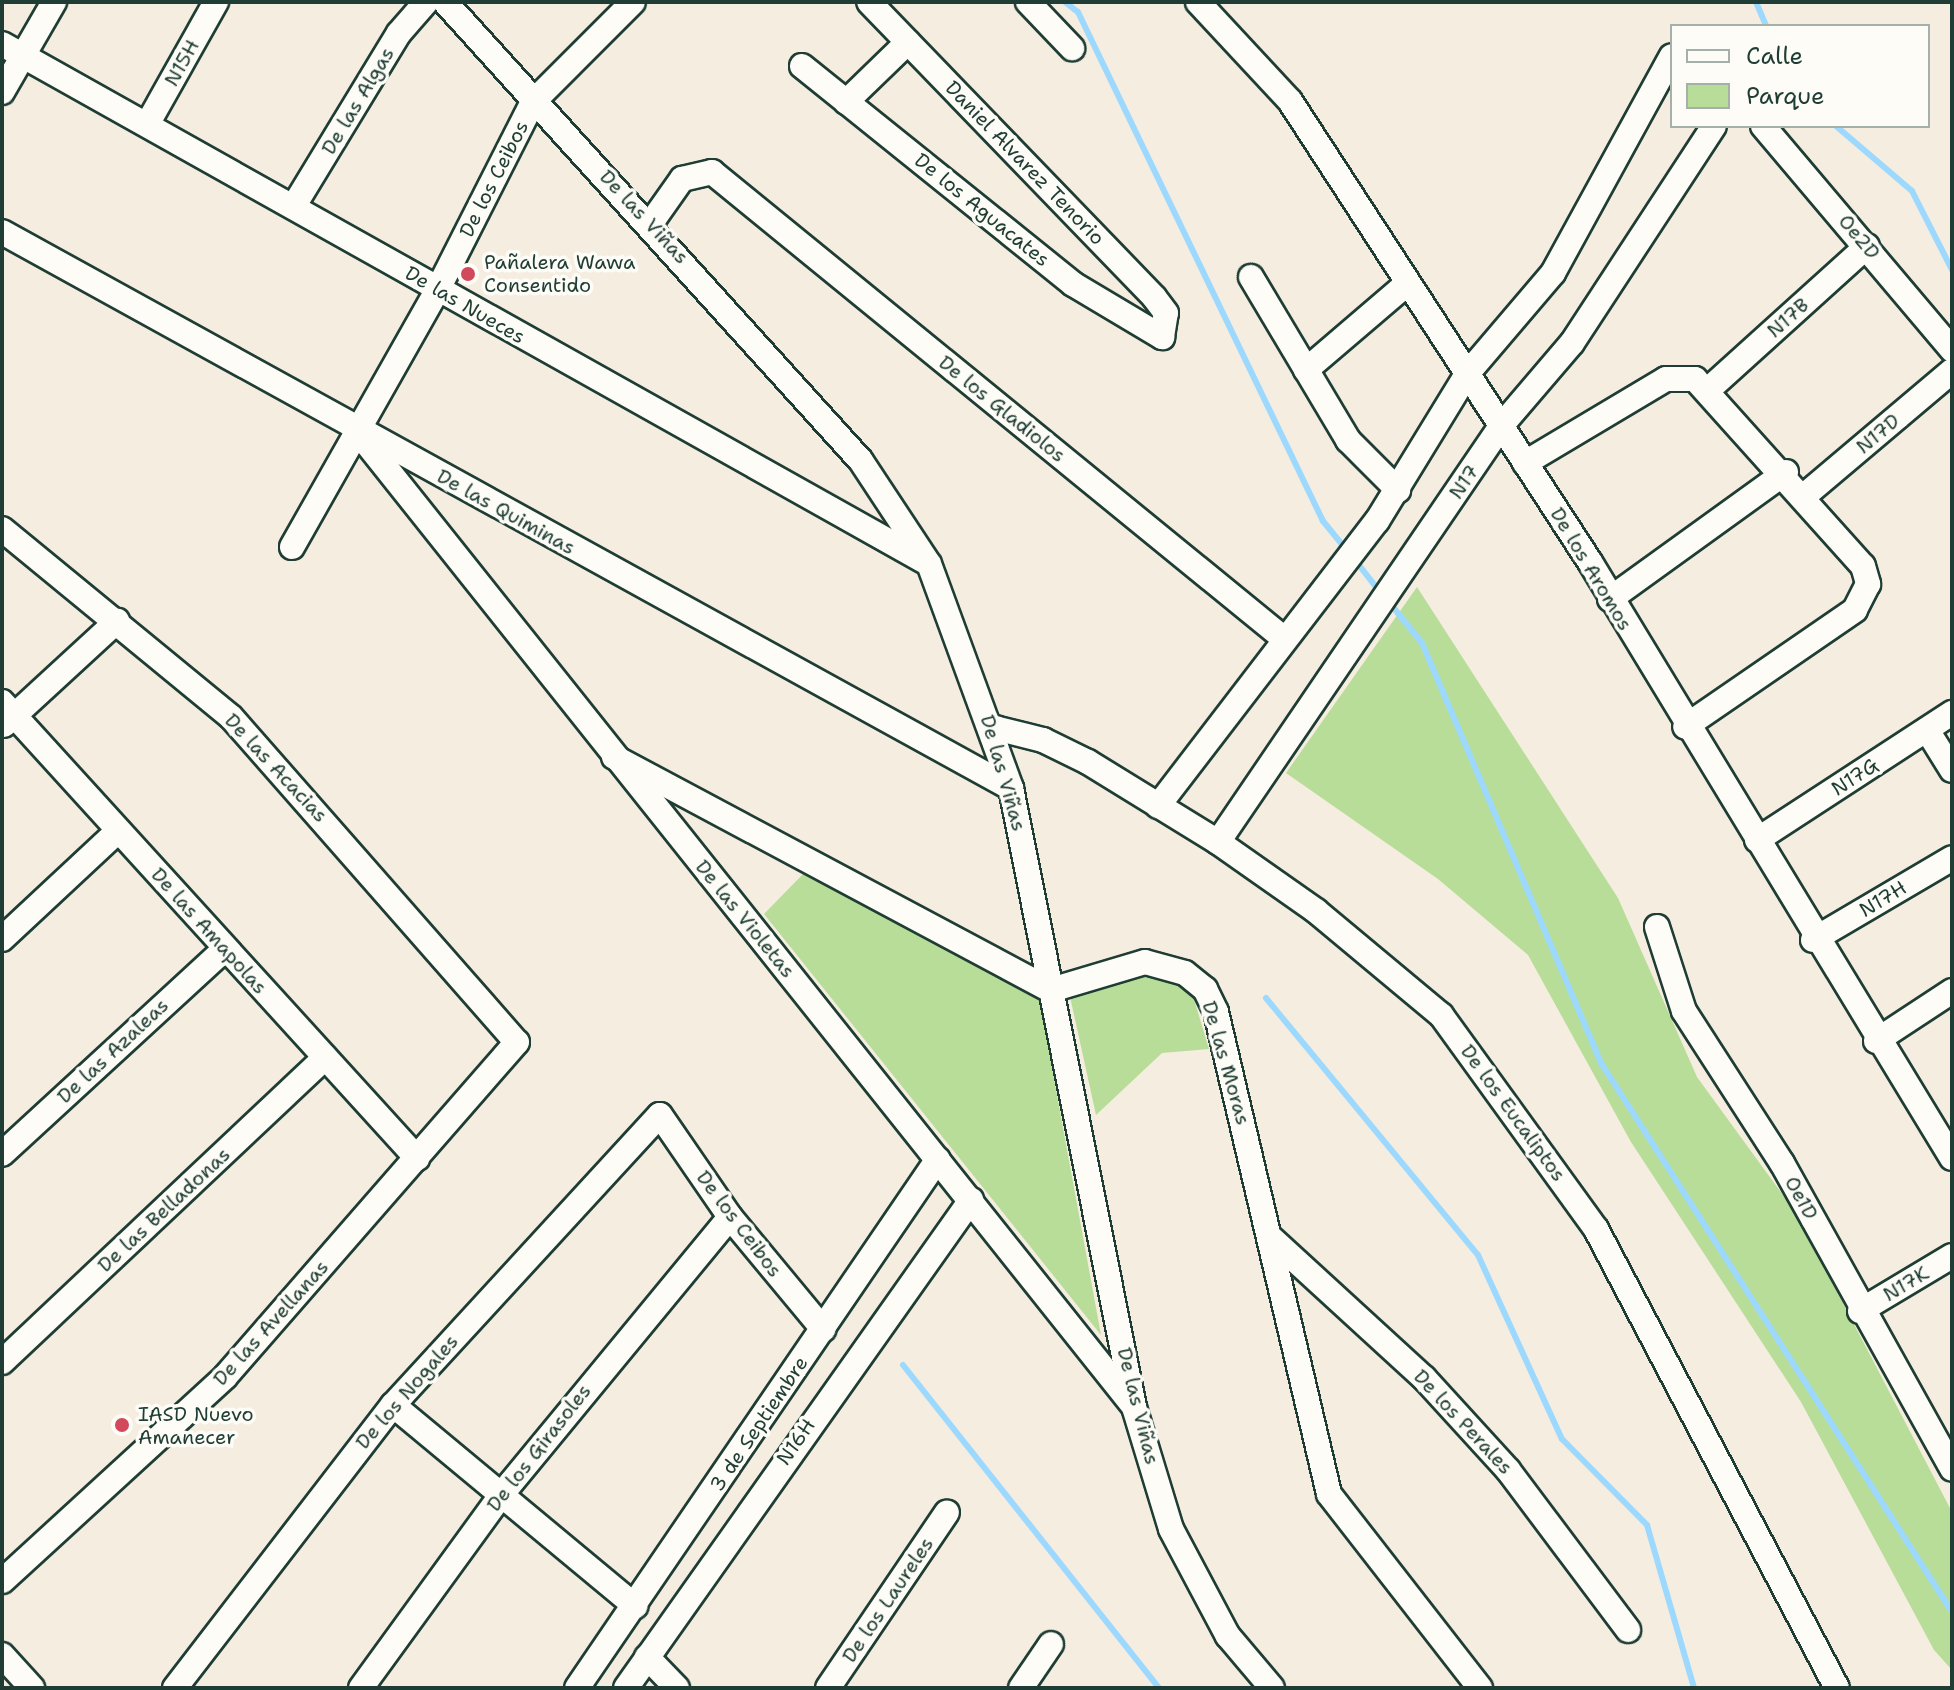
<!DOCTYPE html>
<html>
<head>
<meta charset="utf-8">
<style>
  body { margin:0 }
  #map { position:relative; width:1954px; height:1690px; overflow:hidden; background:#f4ede0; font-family:"Shantell Sans",sans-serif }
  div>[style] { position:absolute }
  .green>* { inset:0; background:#b8dd98 }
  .stream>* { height:6px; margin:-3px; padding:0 3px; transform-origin:3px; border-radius:3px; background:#9dd9fe }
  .roads { filter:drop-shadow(2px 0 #1f3d34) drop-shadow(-2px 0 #1f3d34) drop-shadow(0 2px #1f3d34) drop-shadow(0 -2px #1f3d34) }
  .minor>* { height:24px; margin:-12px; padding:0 12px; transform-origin:12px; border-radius:12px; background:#fdfcf7 }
  .dots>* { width:22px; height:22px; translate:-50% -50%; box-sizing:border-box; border:4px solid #fdfcf7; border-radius:50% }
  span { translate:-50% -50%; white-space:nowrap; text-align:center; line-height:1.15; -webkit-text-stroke:7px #fdfcf7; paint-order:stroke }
  .street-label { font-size:20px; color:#1f3d34 }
  .poi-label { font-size:20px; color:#1f3d34 }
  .left { translate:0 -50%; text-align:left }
  .frame { position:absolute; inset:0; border:4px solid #1f3d34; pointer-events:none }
  .legend { position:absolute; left:1670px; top:24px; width:260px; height:104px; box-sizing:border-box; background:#fdfcf7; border:2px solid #a4b0a9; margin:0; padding:10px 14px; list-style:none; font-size:24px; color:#1f3d34 }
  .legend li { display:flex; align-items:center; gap:16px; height:40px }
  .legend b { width:40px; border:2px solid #a4b0a9 }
</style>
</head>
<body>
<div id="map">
  <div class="green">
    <div style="clip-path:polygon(1417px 587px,1618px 898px,1697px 1077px,1796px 1213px,1952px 1512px,1952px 1670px,1934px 1650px,1801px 1402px,1631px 1142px,1528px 955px,1438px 879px,1286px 773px)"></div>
    <div style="clip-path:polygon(803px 874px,1039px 997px,1101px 1335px,764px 914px)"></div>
    <div style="clip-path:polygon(1148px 970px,1176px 977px,1193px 996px,1209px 1049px,1162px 1053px,1096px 1115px,1069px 992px)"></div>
  </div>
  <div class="stream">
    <div style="left:1065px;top:2px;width:16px;rotate:38deg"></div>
    <div style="left:1078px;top:12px;width:565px;rotate:64.3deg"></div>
    <div style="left:1323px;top:521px;width:40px;rotate:51deg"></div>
    <div style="left:1756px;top:2px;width:26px;rotate:67deg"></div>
    <div style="left:1836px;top:126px;width:100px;rotate:40.5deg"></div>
    <div style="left:1912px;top:191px;width:89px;rotate:63.1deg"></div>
    <div style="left:1355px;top:560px;width:41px;rotate:52deg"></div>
    <div style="left:1388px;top:601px;width:54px;rotate:51deg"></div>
    <div style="left:1422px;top:643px;width:457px;rotate:66.9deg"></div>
    <div style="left:1601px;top:1063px;width:652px;rotate:57.41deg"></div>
    <div style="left:1266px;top:998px;width:333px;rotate:50.5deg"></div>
    <div style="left:1478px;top:1255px;width:202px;rotate:65.5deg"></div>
    <div style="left:1562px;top:1439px;width:121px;rotate:45.3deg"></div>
    <div style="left:1647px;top:1525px;width:170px;rotate:73.9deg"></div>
    <div style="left:903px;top:1365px;width:412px;rotate:51.6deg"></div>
  </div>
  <div class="roads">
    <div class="minor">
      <div style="left:445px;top:2px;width:619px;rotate:47.81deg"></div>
      <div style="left:861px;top:461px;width:123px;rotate:56.6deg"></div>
      <div style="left:929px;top:564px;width:239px;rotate:69.9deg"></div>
      <div style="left:1011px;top:788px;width:631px;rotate:78.76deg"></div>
      <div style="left:1134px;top:1407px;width:127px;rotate:73.1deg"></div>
      <div style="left:1171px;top:1529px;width:121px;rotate:62deg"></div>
      <div style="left:1228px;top:1636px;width:68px;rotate:49.8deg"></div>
      <div style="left:1028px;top:2px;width:64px;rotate:46.3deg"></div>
      <div style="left:1198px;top:2px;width:135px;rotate:47.1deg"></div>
      <div style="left:1290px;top:101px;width:550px;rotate:56.95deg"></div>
      <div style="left:1590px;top:562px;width:697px;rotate:58.73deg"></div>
      <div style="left:2px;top:44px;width:1057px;rotate:29.28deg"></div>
      <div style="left:802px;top:66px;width:348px;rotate:38.8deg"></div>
      <div style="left:1073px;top:284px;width:104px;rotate:30.8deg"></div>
      <div style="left:1162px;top:337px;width:24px;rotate:-81deg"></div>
      <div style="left:1166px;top:313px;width:20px;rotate:-127deg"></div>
      <div style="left:1154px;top:297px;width:410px;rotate:-134deg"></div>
      <div style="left:2px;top:92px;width:104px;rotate:-60deg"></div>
      <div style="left:846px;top:102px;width:86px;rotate:-44.1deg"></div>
      <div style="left:148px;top:123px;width:139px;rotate:-60.7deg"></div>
      <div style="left:1763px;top:126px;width:293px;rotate:49.8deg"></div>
      <div style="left:295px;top:204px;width:200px;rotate:-58.7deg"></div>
      <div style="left:399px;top:33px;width:41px;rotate:-48.9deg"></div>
      <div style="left:651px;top:223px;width:54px;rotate:-54.8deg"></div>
      <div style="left:682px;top:179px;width:31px;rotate:-13deg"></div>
      <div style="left:712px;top:172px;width:736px;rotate:39.21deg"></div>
      <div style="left:2px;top:232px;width:1152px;rotate:28.86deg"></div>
      <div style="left:1251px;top:277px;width:190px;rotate:59.2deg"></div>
      <div style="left:1348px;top:440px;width:71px;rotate:45deg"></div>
      <div style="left:1306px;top:370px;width:134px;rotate:-40.5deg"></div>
      <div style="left:1709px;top:389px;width:213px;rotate:-42.1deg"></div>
      <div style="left:356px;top:430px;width:1245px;rotate:51.46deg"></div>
      <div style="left:1525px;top:463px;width:164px;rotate:-30.8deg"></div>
      <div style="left:1666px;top:379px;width:29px"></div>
      <div style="left:1695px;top:379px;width:251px;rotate:48.1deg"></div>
      <div style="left:1863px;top:566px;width:19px;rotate:74deg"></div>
      <div style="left:1868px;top:584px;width:29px;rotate:117deg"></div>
      <div style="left:1855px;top:610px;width:206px;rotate:145.5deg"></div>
      <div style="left:1804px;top:496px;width:194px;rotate:-40.2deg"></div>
      <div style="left:2px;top:529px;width:296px;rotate:39.4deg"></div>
      <div style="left:231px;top:717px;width:433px;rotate:48.7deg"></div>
      <div style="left:517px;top:1042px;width:444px;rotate:131.1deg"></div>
      <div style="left:225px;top:1377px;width:302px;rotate:137.5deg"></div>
      <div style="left:292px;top:547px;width:294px;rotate:-60.5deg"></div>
      <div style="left:437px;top:291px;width:212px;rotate:-63.1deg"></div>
      <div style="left:533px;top:102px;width:141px;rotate:-45deg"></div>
      <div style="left:1610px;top:599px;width:217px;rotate:-35.8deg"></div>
      <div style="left:2px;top:702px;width:617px;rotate:47.7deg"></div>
      <div style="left:4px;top:725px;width:154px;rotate:-42.6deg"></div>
      <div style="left:991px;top:727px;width:54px;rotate:14deg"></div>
      <div style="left:1043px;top:740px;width:50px;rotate:26.1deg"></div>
      <div style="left:1088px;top:762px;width:153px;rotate:31.6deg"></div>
      <div style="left:1218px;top:842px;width:120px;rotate:35.1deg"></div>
      <div style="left:1316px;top:911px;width:163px;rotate:39.8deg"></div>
      <div style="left:1441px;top:1015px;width:264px;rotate:54.1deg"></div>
      <div style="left:1596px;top:1229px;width:518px;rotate:62.3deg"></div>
      <div style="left:1927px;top:730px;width:47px;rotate:58deg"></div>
      <div style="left:614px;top:757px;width:495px;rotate:28.1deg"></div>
      <div style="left:1051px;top:990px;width:98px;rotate:-16.6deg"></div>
      <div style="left:1145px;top:962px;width:41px;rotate:15.4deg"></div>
      <div style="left:1185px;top:973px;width:26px;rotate:39deg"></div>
      <div style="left:1205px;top:989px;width:25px;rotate:64deg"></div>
      <div style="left:1216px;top:1012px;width:495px;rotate:76.8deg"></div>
      <div style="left:1329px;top:1494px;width:246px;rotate:52.1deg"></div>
      <div style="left:1158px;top:806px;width:359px;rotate:-52.5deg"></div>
      <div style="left:1377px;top:521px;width:172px;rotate:-58.5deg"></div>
      <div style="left:1467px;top:374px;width:133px;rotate:-49.6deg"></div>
      <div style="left:1553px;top:273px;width:247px;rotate:-61.3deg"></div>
      <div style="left:1757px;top:840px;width:233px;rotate:-33.1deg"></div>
      <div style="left:1218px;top:842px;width:503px;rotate:-55.77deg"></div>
      <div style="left:1501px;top:426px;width:109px;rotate:-49.5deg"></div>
      <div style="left:1572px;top:343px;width:259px;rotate:-56.8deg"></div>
      <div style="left:1657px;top:927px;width:88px;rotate:72.2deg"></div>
      <div style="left:1684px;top:1011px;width:181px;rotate:57.2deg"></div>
      <div style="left:1782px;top:1163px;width:350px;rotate:60.9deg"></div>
      <div style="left:2px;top:939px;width:158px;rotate:-43deg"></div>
      <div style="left:1813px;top:940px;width:161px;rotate:-30.5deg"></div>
      <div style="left:1876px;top:1041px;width:91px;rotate:-33.3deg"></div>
      <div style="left:2px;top:1154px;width:303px;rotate:-42.6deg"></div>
      <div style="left:1271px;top:1238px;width:207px;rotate:42.5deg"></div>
      <div style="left:1424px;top:1378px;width:125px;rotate:47.6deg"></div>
      <div style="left:1508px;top:1470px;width:200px;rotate:53.1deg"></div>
      <div style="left:1860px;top:1311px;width:107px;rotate:-30.9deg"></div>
      <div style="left:2px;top:1362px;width:444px;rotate:-43.3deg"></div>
      <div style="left:393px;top:1405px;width:315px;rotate:39.7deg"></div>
      <div style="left:2px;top:1655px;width:45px;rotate:47.7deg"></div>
      <div style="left:647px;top:1657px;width:43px;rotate:45.9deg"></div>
      <div style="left:175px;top:1688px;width:357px;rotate:-52.4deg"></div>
      <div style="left:393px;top:1405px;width:394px;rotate:-47.4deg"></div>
      <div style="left:660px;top:1115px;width:124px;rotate:55.5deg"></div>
      <div style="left:730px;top:1217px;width:146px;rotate:50.3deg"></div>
      <div style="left:361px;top:1688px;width:238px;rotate:-54deg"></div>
      <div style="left:501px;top:1495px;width:360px;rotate:-50.5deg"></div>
      <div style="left:577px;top:1688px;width:640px;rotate:-55.69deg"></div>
      <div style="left:626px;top:1688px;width:598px;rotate:-54.74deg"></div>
      <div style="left:828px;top:1688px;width:212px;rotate:-55.9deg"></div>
      <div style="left:1021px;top:1688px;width:53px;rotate:-55.7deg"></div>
    </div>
  </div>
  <div class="dots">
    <div style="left:468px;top:274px;background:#d1495b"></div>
    <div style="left:122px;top:1425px;background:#d1495b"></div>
  </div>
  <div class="street-label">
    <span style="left:182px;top:63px;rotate:-61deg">N15H</span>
    <span style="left:358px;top:101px;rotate:-59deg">De las Algas</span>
    <span style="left:1025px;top:163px;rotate:46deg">Daniel Alvarez Tenorio</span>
    <span style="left:494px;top:179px;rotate:-63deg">De los Ceibos</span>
    <span style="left:982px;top:210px;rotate:39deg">De los Aguacates</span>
    <span style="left:644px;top:217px;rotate:47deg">De las Viñas</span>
    <span style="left:1859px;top:237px;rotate:50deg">Oe2D</span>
    <span style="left:465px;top:305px;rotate:30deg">De las Nueces</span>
    <span style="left:1788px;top:318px;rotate:-42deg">N17B</span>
    <span style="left:1002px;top:409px;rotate:39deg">De los Gladiolos</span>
    <span style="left:1878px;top:434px;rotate:-40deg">N17D</span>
    <span style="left:1464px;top:482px;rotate:-56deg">N17</span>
    <span style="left:506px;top:512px;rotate:29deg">De las Quiminas</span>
    <span style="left:1591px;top:569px;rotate:59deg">De los Aromos</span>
    <span style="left:276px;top:768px;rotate:47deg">De las Acacias</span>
    <span style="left:1003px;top:773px;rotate:74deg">De las Viñas</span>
    <span style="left:1855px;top:777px;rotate:-33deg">N17G</span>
    <span style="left:1883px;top:899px;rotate:-31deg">N17H</span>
    <span style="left:745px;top:919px;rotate:51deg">De las Violetas</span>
    <span style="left:209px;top:931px;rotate:48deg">De las Amapolas</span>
    <span style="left:113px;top:1051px;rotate:-43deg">De las Azaleas</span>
    <span style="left:1226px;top:1063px;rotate:74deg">De las Moras</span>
    <span style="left:1513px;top:1113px;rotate:54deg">De los Eucaliptos</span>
    <span style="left:1801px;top:1198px;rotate:61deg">Oe1D</span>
    <span style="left:164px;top:1210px;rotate:-43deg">De las Belladonas</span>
    <span style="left:739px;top:1224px;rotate:53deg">De los Ceibos</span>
    <span style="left:1906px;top:1284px;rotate:-31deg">N17K</span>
    <span style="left:271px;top:1323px;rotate:-48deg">De las Avellanas</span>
    <span style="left:407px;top:1392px;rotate:-49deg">De los Nogales</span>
    <span style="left:1138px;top:1406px;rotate:76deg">De las Viñas</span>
    <span style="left:1463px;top:1422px;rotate:47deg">De los Perales</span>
    <span style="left:759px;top:1424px;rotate:-56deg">3 de Septiembre</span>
    <span style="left:796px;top:1442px;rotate:-55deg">N16H</span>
    <span style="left:539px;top:1448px;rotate:-52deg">De los Girasoles</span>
    <span style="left:888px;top:1600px;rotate:-56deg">De los Laureles</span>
  </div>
  <div class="poi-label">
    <span class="left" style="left:484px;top:274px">Pañalera Wawa<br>Consentido</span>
    <span class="left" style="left:138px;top:1426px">IASD Nuevo<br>Amanecer</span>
  </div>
  <div class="frame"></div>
  <ul class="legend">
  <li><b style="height:10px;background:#fdfcf7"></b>Calle</li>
  <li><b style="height:22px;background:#b8dd98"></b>Parque</li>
  </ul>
</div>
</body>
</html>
